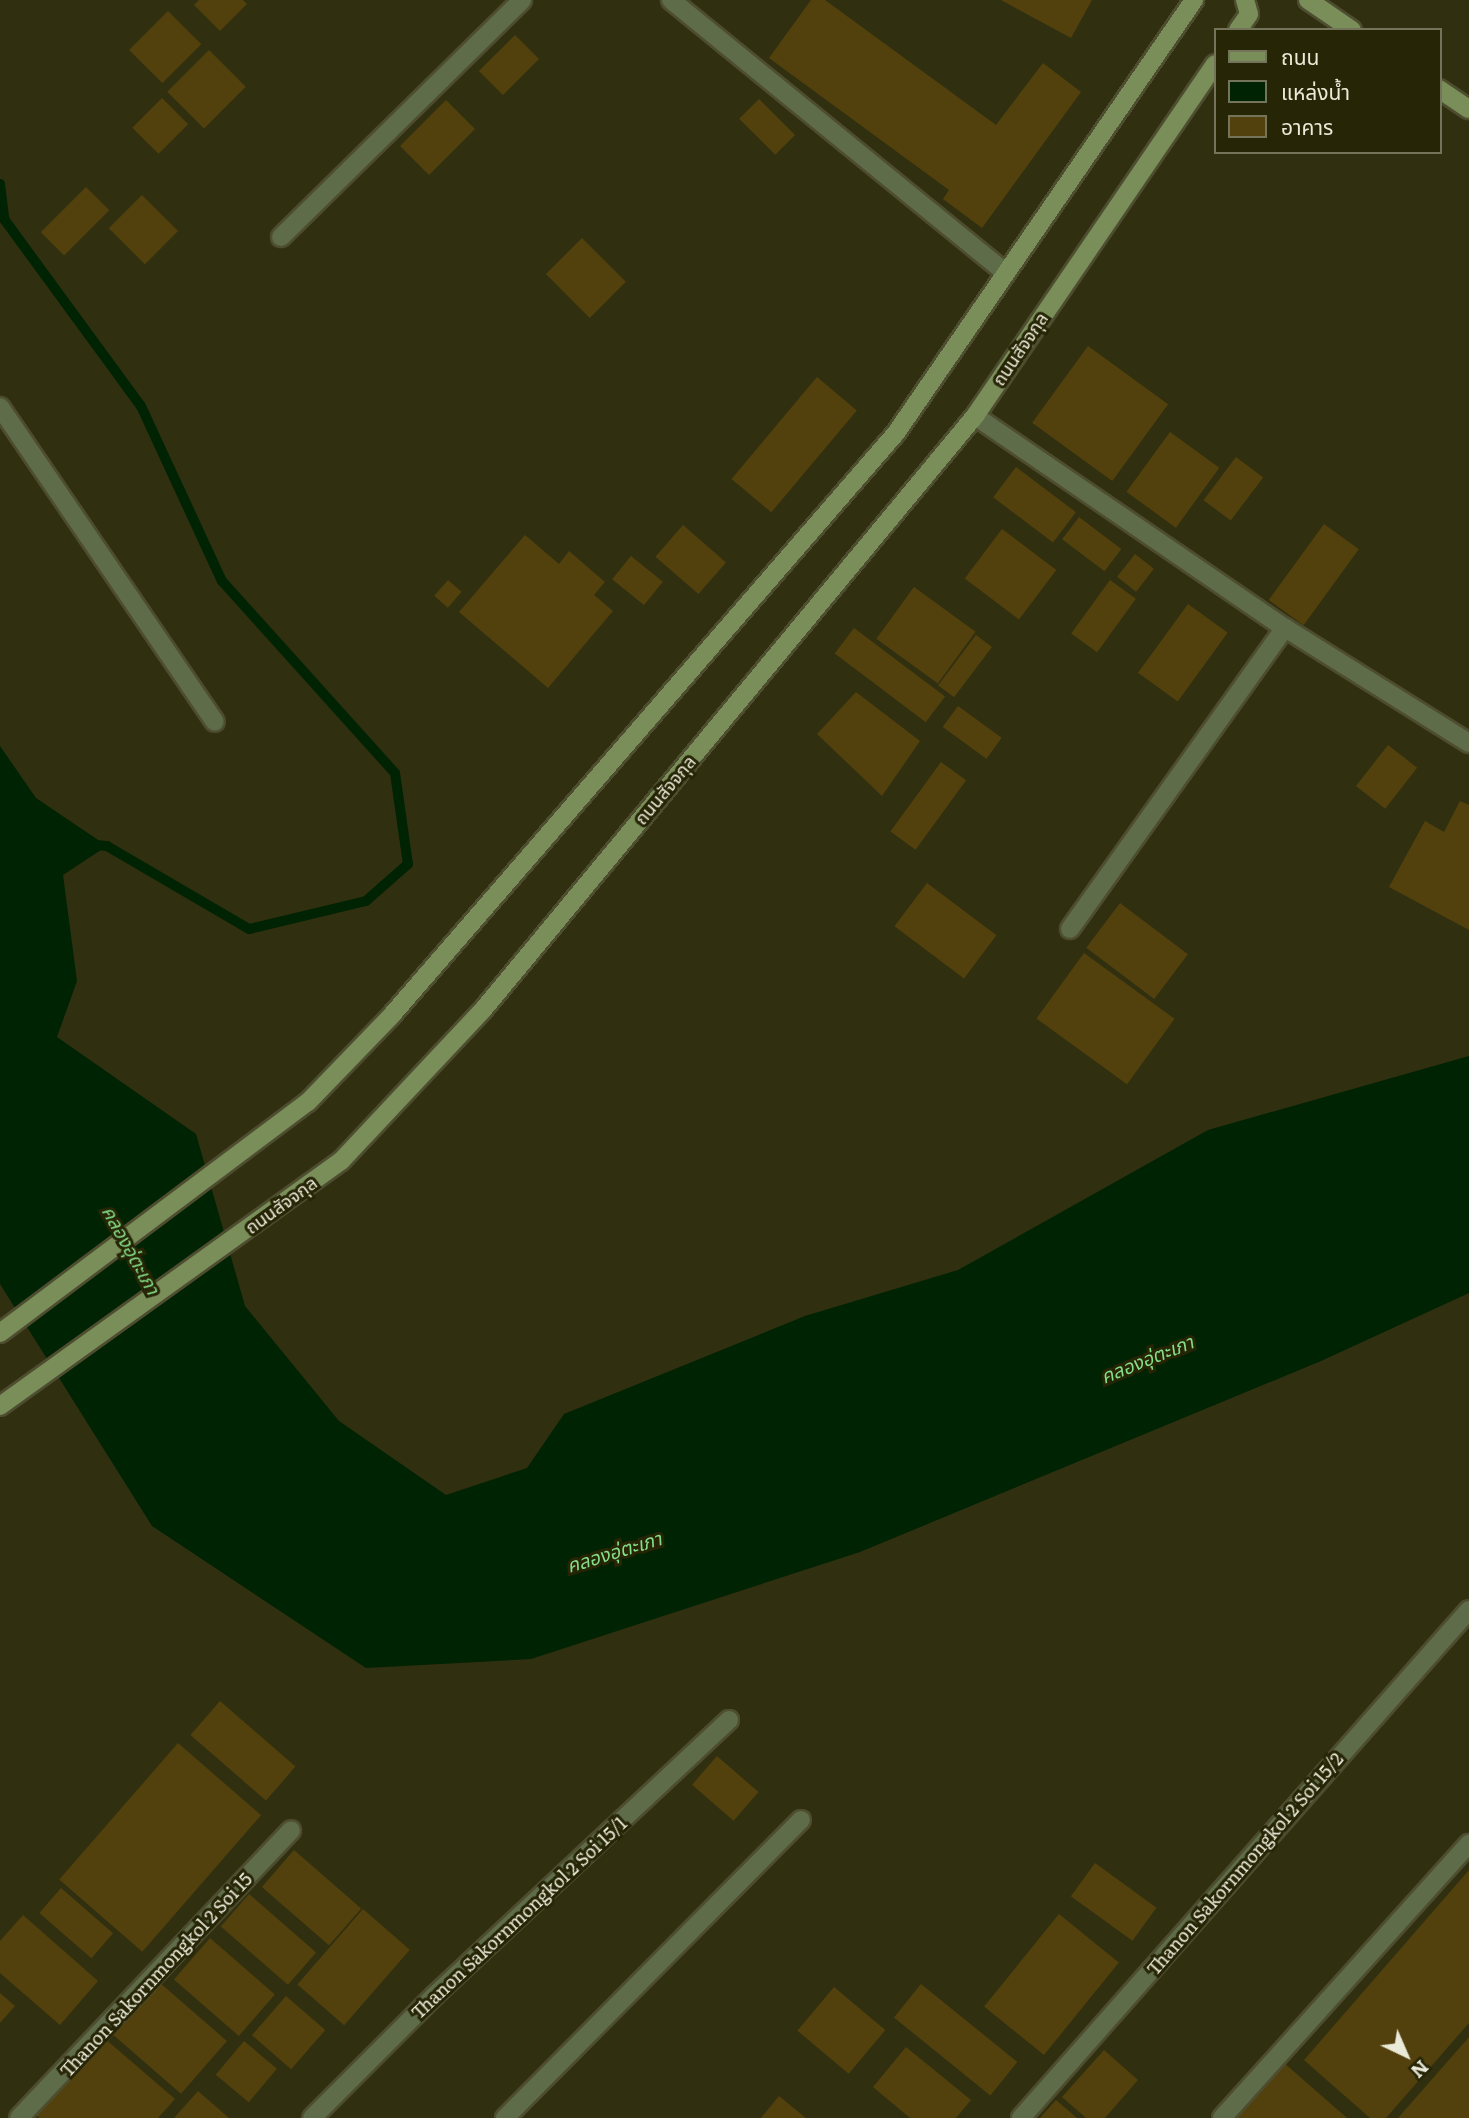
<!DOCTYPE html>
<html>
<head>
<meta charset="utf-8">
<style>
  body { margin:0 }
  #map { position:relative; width:1469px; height:2118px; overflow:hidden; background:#302f10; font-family:Literata,"Noto Sans Thai",serif }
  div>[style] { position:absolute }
  .water>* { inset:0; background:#002303 }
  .stream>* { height:10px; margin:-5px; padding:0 5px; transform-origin:5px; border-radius:5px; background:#002303 }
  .building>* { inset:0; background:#53410d; transform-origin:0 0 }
  .roads { filter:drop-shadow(2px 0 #4e4d30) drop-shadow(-2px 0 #4e4d30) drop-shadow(0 2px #4e4d30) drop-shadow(0 -2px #4e4d30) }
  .street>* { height:18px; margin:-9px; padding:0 9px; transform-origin:9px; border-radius:9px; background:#5e6c4a }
  .secondary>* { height:18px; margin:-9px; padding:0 9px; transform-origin:9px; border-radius:9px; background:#798e58 }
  span { translate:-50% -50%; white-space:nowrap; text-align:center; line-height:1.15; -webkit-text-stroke:6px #262506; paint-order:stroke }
  .street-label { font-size:18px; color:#eaead8 }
  .water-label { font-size:19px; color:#84de87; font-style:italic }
  .legend { position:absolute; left:1214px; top:28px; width:228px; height:126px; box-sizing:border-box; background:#262506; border:2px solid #74745a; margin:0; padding:9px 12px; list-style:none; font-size:21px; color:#eaead8 }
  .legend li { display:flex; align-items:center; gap:14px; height:35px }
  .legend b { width:35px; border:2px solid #74745a }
  .north { position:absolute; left:1371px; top:2020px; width:70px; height:70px; -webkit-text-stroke:5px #262506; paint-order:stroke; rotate:136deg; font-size:19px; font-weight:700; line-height:28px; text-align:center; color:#eaead8 }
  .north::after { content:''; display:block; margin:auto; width:24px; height:32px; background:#eaead8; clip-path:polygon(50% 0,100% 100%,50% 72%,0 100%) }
</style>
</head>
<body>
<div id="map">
  <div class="water">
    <div style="clip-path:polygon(0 746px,36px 798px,107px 846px,63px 875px,77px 981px,57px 1037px,196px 1134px,245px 1306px,339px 1421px,446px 1495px,527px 1468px,564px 1414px,805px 1316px,958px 1270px,1208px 1130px,1469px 1056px,1469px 1293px,1321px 1361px,860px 1552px,531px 1659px,366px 1668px,152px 1526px,0 1284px)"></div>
  </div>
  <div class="stream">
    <div style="left:0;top:184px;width:35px;rotate:83deg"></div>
    <div style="left:4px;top:219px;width:232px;rotate:53.8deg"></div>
    <div style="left:141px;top:406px;width:193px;rotate:65.2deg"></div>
    <div style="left:222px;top:581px;width:258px;rotate:48deg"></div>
    <div style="left:395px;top:773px;width:92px;rotate:81.9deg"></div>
    <div style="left:408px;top:864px;width:56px;rotate:138.6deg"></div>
    <div style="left:366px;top:901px;width:120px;rotate:166.5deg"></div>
    <div style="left:249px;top:929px;width:164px;rotate:-149.7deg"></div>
    <div style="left:107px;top:846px;width:12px;rotate:-175deg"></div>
  </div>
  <div class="building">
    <div style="clip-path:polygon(199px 0,243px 0,247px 4px,220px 31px,194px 5px)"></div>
    <div style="clip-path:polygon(811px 0,825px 0,996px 125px,1043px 63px,1081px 92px,982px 228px,943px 199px,949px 190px,769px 58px)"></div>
    <div style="clip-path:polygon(1001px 0,1092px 0,1071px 38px)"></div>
    <div style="left:168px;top:11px;width:47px;height:55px;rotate:45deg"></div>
    <div style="left:515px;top:35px;width:34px;height:51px;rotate:45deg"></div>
    <div style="left:209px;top:50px;width:52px;height:59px;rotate:45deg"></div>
    <div style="left:162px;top:98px;width:37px;height:42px;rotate:45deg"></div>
    <div style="left:759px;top:99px;width:51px;height:28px;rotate:45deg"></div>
    <div style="left:446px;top:100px;width:41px;height:65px;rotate:45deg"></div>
    <div style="left:86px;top:187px;width:33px;height:64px;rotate:45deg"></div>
    <div style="left:142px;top:195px;width:51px;height:47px;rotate:45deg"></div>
    <div style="left:582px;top:238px;width:62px;height:51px;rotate:45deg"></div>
    <div style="left:1088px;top:346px;width:99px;height:95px;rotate:36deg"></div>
    <div style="left:817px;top:377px;width:52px;height:133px;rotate:40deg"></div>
    <div style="left:1170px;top:432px;width:61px;height:74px;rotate:36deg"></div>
    <div style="left:1236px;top:457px;width:34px;height:54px;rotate:37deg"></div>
    <div style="left:1016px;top:467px;width:75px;height:38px;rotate:37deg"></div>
    <div style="left:1079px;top:517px;width:53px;height:28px;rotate:37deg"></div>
    <div style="left:1324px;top:524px;width:43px;height:94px;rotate:36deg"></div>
    <div style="left:683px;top:525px;width:57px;height:42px;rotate:41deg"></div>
    <div style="left:1002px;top:529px;width:68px;height:62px;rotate:37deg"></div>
    <div style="clip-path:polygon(525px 535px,559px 564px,569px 551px,605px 582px,594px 595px,613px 611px,548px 688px,459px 612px)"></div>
    <div style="left:1135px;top:554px;width:24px;height:29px;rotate:38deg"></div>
    <div style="left:631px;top:556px;width:41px;height:30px;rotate:39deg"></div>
    <div style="left:448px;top:580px;width:18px;height:21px;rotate:41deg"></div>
    <div style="left:1110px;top:580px;width:32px;height:66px;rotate:36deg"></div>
    <div style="left:914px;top:587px;width:76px;height:64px;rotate:36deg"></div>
    <div style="left:1188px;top:604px;width:49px;height:85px;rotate:36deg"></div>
    <div style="left:854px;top:628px;width:114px;height:32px;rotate:37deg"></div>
    <div style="left:976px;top:635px;width:20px;height:63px;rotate:37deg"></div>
    <div style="clip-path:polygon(856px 692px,920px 741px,882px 796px,817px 734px)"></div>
    <div style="left:958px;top:706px;width:54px;height:26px;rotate:36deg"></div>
    <div style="left:1388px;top:745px;width:37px;height:52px;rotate:38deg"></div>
    <div style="left:941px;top:762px;width:31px;height:86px;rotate:36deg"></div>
    <div style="clip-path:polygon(1460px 801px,1469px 805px,1469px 930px,1389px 887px,1425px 821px,1444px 832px)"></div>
    <div style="left:927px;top:883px;width:87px;height:54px;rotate:37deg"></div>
    <div style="left:1120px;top:903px;width:85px;height:56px;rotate:37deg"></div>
    <div style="left:1084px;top:953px;width:112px;height:81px;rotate:36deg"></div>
    <div style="left:220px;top:1701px;width:100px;height:45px;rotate:41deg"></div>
    <div style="left:178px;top:1743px;width:110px;height:181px;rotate:41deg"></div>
    <div style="left:717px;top:1756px;width:55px;height:38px;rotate:41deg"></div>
    <div style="left:294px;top:1850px;width:89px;height:49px;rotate:41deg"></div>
    <div style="left:1095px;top:1863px;width:76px;height:41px;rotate:36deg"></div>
    <div style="clip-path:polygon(1469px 1870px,1469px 2023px,1386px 2118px,1370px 2118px,1304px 2060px)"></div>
    <div style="left:61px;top:1888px;width:69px;height:33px;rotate:41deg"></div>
    <div style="left:249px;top:1894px;width:89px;height:43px;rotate:41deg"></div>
    <div style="left:363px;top:1909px;width:62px;height:100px;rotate:41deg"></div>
    <div style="left:1059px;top:1914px;width:77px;height:119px;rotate:39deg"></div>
    <div style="clip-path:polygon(23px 1915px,98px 1981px,60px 2025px,0 1973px,0 1941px)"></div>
    <div style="left:210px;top:1938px;width:86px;height:55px;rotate:41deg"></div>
    <div style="left:159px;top:1982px;width:90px;height:70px;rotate:41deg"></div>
    <div style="left:921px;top:1984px;width:124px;height:43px;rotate:39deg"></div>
    <div style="left:834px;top:1987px;width:67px;height:57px;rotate:40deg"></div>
    <div style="clip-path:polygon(0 1993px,15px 2006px,0 2023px)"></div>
    <div style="left:286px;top:1996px;width:52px;height:52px;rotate:41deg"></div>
    <div style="clip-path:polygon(103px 2037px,175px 2099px,158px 2118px,39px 2118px,35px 2114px)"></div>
    <div style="clip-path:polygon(1469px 2037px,1469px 2118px,1398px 2118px)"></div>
    <div style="left:244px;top:2041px;width:43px;height:44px;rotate:40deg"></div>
    <div style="clip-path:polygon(906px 2047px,971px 2100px,956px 2118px,910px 2118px,873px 2087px)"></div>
    <div style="clip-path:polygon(1104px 2050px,1138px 2080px,1105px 2118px,1086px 2118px,1062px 2097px)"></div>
    <div style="clip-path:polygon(1283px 2062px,1347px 2118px,1235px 2118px)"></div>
    <div style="clip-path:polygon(198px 2091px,229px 2118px,174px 2118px)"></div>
    <div style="clip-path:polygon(779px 2096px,806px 2118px,761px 2118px)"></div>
    <div style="clip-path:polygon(1056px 2100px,1077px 2118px,1040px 2118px)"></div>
  </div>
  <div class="roads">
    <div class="street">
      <div style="left:671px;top:0;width:431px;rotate:39.2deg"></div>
      <div style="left:281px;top:237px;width:338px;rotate:-44.5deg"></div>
      <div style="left:0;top:407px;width:381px;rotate:55.7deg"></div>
      <div style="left:975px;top:416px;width:376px;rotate:34.4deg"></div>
      <div style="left:1285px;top:628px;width:217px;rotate:32deg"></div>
      <div style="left:1070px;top:929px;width:370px;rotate:-54.5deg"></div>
      <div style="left:19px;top:2118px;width:396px;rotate:-46.6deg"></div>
      <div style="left:312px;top:2118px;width:173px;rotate:-45deg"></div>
      <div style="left:434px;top:1996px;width:404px;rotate:-43.1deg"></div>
      <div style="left:505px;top:2118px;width:420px;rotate:-45.2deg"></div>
      <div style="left:1021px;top:2118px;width:677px;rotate:-48.59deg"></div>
      <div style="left:1222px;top:2118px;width:369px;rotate:-48deg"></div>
    </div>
    <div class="secondary">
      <div style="left:1308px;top:0;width:53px;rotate:34.3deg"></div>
      <div style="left:1238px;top:30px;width:19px;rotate:-55deg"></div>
      <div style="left:1249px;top:14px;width:15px;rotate:-106deg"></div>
      <div style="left:1439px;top:89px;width:36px;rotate:34deg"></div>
      <div style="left:0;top:1333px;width:385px;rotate:-36.9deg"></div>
      <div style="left:308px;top:1102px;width:120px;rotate:-46deg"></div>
      <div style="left:391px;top:1016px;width:771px;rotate:-49.1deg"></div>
      <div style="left:896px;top:433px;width:526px;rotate:-55.46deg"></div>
      <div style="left:0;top:1406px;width:420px;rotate:-35.7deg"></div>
      <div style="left:341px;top:1161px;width:206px;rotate:-46.8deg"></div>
      <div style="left:482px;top:1011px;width:773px;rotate:-50.36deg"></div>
      <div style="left:975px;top:416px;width:426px;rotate:-55.7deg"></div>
    </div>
  </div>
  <div class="street-label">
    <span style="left:1020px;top:349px;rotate:-56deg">ถนนสัจจกุล</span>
    <span style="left:665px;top:790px;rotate:-50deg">ถนนสัจจกุล</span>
    <span style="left:281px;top:1205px;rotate:-36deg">ถนนสัจจกุล</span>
    <span style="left:1245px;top:1864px;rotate:-49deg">Thanon Sakornmongkol 2 Soi 15/2</span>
    <span style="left:519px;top:1918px;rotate:-43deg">Thanon Sakornmongkol 2 Soi 15/1</span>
    <span style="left:156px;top:1975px;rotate:-47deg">Thanon Sakornmongkol 2 Soi 15</span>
  </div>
  <div class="water-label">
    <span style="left:131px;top:1250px;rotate:61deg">คลองอุ่ตะเภา</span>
    <span style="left:1147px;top:1359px;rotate:-22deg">คลองอุ่ตะเภา</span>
    <span style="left:614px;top:1552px;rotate:-17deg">คลองอุ่ตะเภา</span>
  </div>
  <ul class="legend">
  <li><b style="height:9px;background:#798e58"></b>ถนน</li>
  <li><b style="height:19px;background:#002303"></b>แหล่งน้ำ</li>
  <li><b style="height:19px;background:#53410d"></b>อาคาร</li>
  </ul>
  <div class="north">N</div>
</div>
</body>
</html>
